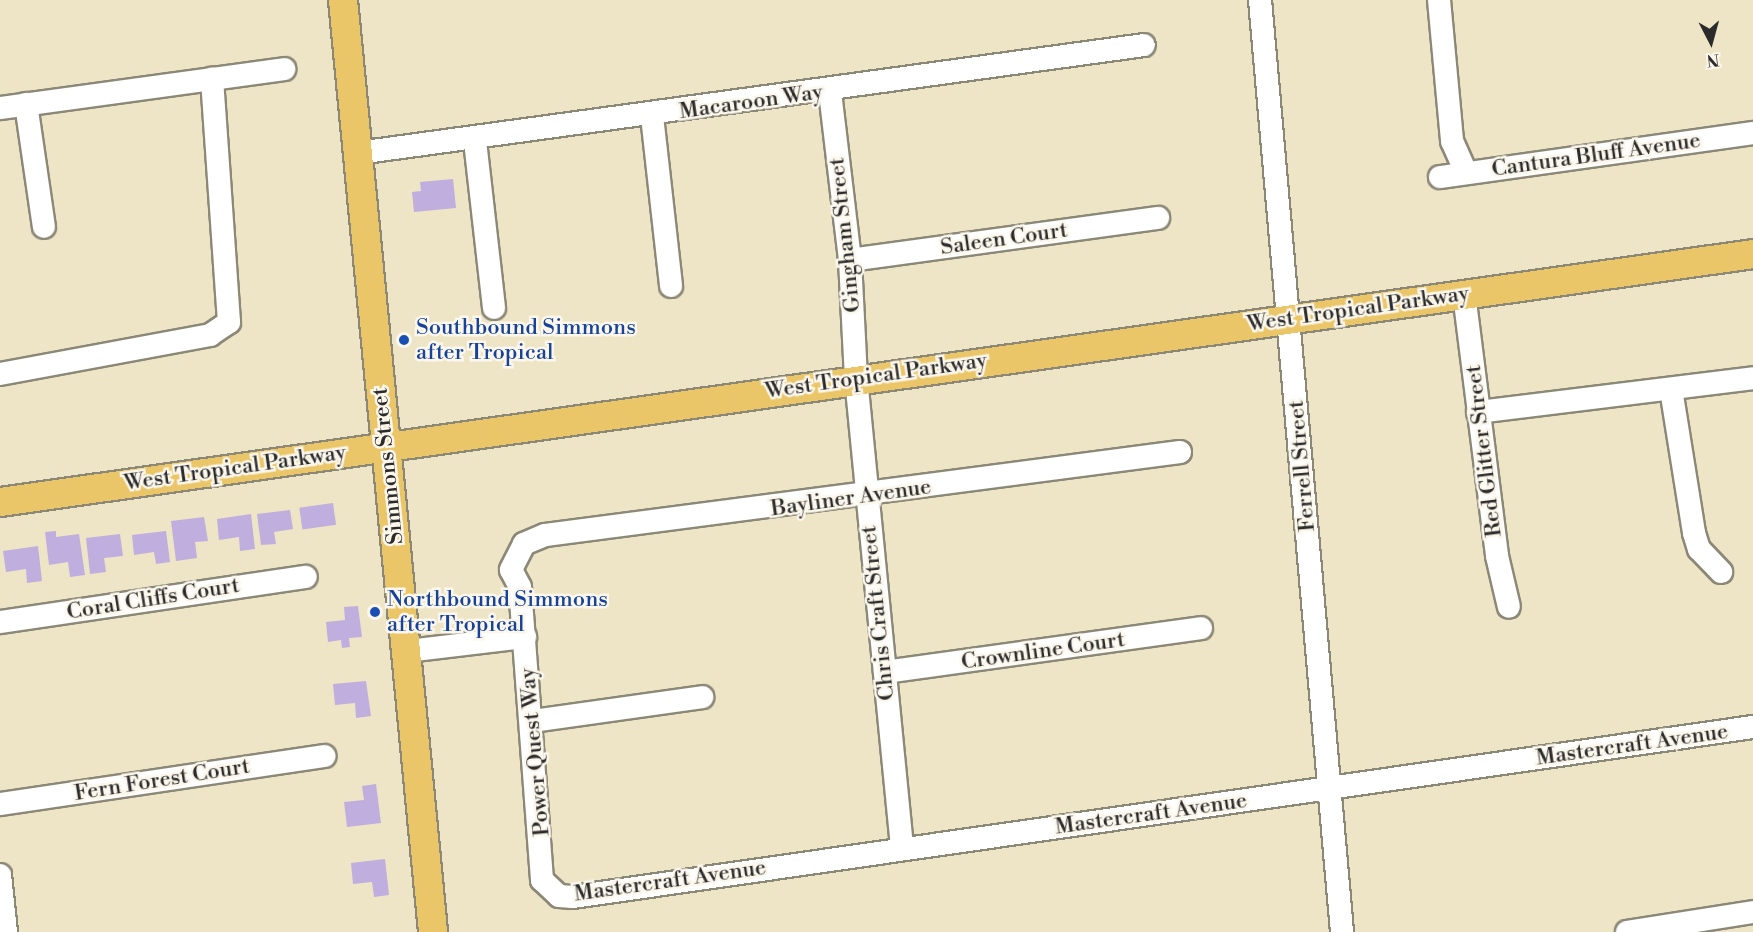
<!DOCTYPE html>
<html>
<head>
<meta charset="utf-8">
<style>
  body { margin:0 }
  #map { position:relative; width:1753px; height:932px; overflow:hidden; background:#eee4c6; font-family:"Libre Bodoni",serif }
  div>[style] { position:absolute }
  .building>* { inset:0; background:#c0aede; transform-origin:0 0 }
  .roads { filter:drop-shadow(2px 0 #8c8878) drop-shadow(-2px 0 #8c8878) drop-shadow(0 2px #8c8878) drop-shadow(0 -2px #8c8878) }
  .minor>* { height:22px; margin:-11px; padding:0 11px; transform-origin:11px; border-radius:11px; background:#fff }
  .major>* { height:28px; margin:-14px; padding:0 14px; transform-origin:14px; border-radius:14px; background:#ebc669 }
  .dots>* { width:16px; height:16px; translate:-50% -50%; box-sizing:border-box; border:3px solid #fbf7ec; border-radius:50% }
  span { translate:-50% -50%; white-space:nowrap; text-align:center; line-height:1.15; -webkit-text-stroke:5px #fbf7ec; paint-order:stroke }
  .street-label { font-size:22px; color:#2b2b2b }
  .transit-label { font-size:22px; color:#164399 }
  .left { translate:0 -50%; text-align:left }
  .north { position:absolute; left:1681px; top:12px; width:60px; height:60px; -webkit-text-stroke:4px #fbf7ec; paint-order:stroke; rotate:174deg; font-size:16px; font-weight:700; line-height:24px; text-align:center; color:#2b2b2b }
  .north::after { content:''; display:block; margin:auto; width:21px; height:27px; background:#2b2b2b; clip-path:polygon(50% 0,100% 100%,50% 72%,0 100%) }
</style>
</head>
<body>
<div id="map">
  <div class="building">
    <div style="clip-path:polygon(453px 179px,456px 208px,414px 212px,412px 192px,421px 191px,420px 182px)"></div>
    <div style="left:333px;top:503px;width:22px;height:34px;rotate:82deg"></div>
    <div style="clip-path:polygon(290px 510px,293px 529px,274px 532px,276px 544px,261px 545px,257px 514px)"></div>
    <div style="clip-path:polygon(251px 514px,255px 549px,240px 551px,239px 537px,219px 540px,217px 519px)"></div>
    <div style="clip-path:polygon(204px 517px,208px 541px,195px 542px,197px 558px,176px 561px,171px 521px)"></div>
    <div style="clip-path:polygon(56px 531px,56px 537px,79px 534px,85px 575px,70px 577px,68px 562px,49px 565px,45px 532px)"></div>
    <div style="clip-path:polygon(166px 531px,170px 562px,156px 564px,154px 552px,134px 555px,132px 535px)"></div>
    <div style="clip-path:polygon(120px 534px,123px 556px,104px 558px,106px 572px,90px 574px,86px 538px)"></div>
    <div style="clip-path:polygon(38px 546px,42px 581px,27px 583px,26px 569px,6px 572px,3px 551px)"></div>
    <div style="clip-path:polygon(358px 606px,362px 637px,349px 638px,350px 647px,342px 648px,341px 640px,328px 642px,326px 622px,345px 620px,344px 607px)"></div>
    <div style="clip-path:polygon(366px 681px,371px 716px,356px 718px,355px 703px,335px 705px,333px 684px)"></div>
    <div style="clip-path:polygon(376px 784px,381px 823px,347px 827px,344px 802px,364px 800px,362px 786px)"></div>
    <div style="clip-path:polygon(385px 859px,389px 895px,374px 897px,372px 882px,353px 884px,351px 863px)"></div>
  </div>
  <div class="roads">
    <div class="minor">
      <div style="left:1260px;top:0;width:936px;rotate:84.97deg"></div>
      <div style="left:1439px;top:0;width:142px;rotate:84.7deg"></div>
      <div style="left:1452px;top:141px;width:35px;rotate:66deg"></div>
      <div style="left:830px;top:92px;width:169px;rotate:83.2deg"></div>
      <div style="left:850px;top:260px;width:118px;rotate:87.1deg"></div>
      <div style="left:856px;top:378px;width:472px;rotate:84.4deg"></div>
      <div style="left:26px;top:104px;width:124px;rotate:81.7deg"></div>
      <div style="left:0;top:108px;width:287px;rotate:-7.8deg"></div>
      <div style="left:652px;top:116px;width:171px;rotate:83.6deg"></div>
      <div style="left:475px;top:141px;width:168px;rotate:83.5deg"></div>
      <div style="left:358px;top:153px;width:793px;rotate:-7.82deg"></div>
      <div style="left:1440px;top:177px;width:316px;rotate:-8deg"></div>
      <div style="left:850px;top:260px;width:311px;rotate:-7.8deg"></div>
      <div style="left:1464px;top:294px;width:264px;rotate:82.8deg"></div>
      <div style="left:1497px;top:556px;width:52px;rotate:76.8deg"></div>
      <div style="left:0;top:374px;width:214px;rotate:-10.5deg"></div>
      <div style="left:210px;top:335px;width:23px;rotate:-34deg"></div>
      <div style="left:229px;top:322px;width:244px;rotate:-94deg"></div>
      <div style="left:1671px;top:389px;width:146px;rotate:80.9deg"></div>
      <div style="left:1694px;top:533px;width:17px;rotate:73deg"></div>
      <div style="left:1699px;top:549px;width:32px;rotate:46deg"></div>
      <div style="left:1478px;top:412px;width:277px;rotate:-7deg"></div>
      <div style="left:1180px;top:452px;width:640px;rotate:172.55deg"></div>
      <div style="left:545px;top:535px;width:23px;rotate:157deg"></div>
      <div style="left:524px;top:544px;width:29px;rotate:117deg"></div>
      <div style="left:511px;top:570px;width:19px;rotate:62deg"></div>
      <div style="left:520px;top:587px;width:294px;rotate:85.7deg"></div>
      <div style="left:542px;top:880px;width:23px;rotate:43deg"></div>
      <div style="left:559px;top:896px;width:14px;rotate:4deg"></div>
      <div style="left:573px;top:897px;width:1192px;rotate:-8.2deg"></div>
      <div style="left:0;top:622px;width:309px;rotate:-8.4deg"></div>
      <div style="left:407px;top:651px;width:119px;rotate:-6.8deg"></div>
      <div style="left:885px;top:672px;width:319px;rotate:-7.9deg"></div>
      <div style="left:532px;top:721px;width:172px;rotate:-8deg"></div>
      <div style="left:0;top:804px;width:328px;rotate:-8.4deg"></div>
      <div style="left:0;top:875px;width:57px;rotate:84deg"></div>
      <div style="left:1627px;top:932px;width:128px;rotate:-9deg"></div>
    </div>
    <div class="major">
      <div style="left:343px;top:0;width:936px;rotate:84.48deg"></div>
      <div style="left:0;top:502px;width:1770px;rotate:-8.05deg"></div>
    </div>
  </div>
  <div class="dots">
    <div style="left:404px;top:340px;background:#1a4fb4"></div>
    <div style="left:375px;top:612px;background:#1a4fb4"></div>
  </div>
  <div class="street-label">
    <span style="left:751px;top:102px;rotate:-8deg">Macaroon Way</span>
    <span style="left:1596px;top:155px;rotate:-8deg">Cantura Bluff Avenue</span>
    <span style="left:845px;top:235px;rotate:-96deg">Gingham Street</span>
    <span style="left:1004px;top:239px;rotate:-8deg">Saleen Court</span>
    <span style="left:1358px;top:309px;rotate:-8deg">West Tropical Parkway</span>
    <span style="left:876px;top:376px;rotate:-8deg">West Tropical Parkway</span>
    <span style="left:1484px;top:451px;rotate:-97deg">Red Glitter Street</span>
    <span style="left:388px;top:466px;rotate:-96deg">Simmons Street</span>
    <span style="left:1302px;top:466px;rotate:-95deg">Ferrell Street</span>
    <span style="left:235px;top:468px;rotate:-8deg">West Tropical Parkway</span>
    <span style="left:851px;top:498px;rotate:-8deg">Bayliner Avenue</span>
    <span style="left:153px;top:599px;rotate:-9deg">Coral Cliffs Court</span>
    <span style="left:878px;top:613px;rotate:-96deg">Chris Craft Street</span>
    <span style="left:1043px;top:651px;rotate:-8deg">Crownline Court</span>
    <span style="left:1632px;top:745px;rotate:-8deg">Mastercraft Avenue</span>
    <span style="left:535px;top:752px;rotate:-95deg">Power Quest Way</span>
    <span style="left:162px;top:780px;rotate:-9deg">Fern Forest Court</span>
    <span style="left:1151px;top:814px;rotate:-8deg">Mastercraft Avenue</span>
    <span style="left:670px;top:881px;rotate:-8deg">Mastercraft Avenue</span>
  </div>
  <div class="transit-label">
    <span class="left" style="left:416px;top:340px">Southbound Simmons<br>after Tropical</span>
    <span class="left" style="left:387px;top:612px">Northbound Simmons<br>after Tropical</span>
  </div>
  <div class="north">N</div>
</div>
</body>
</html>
